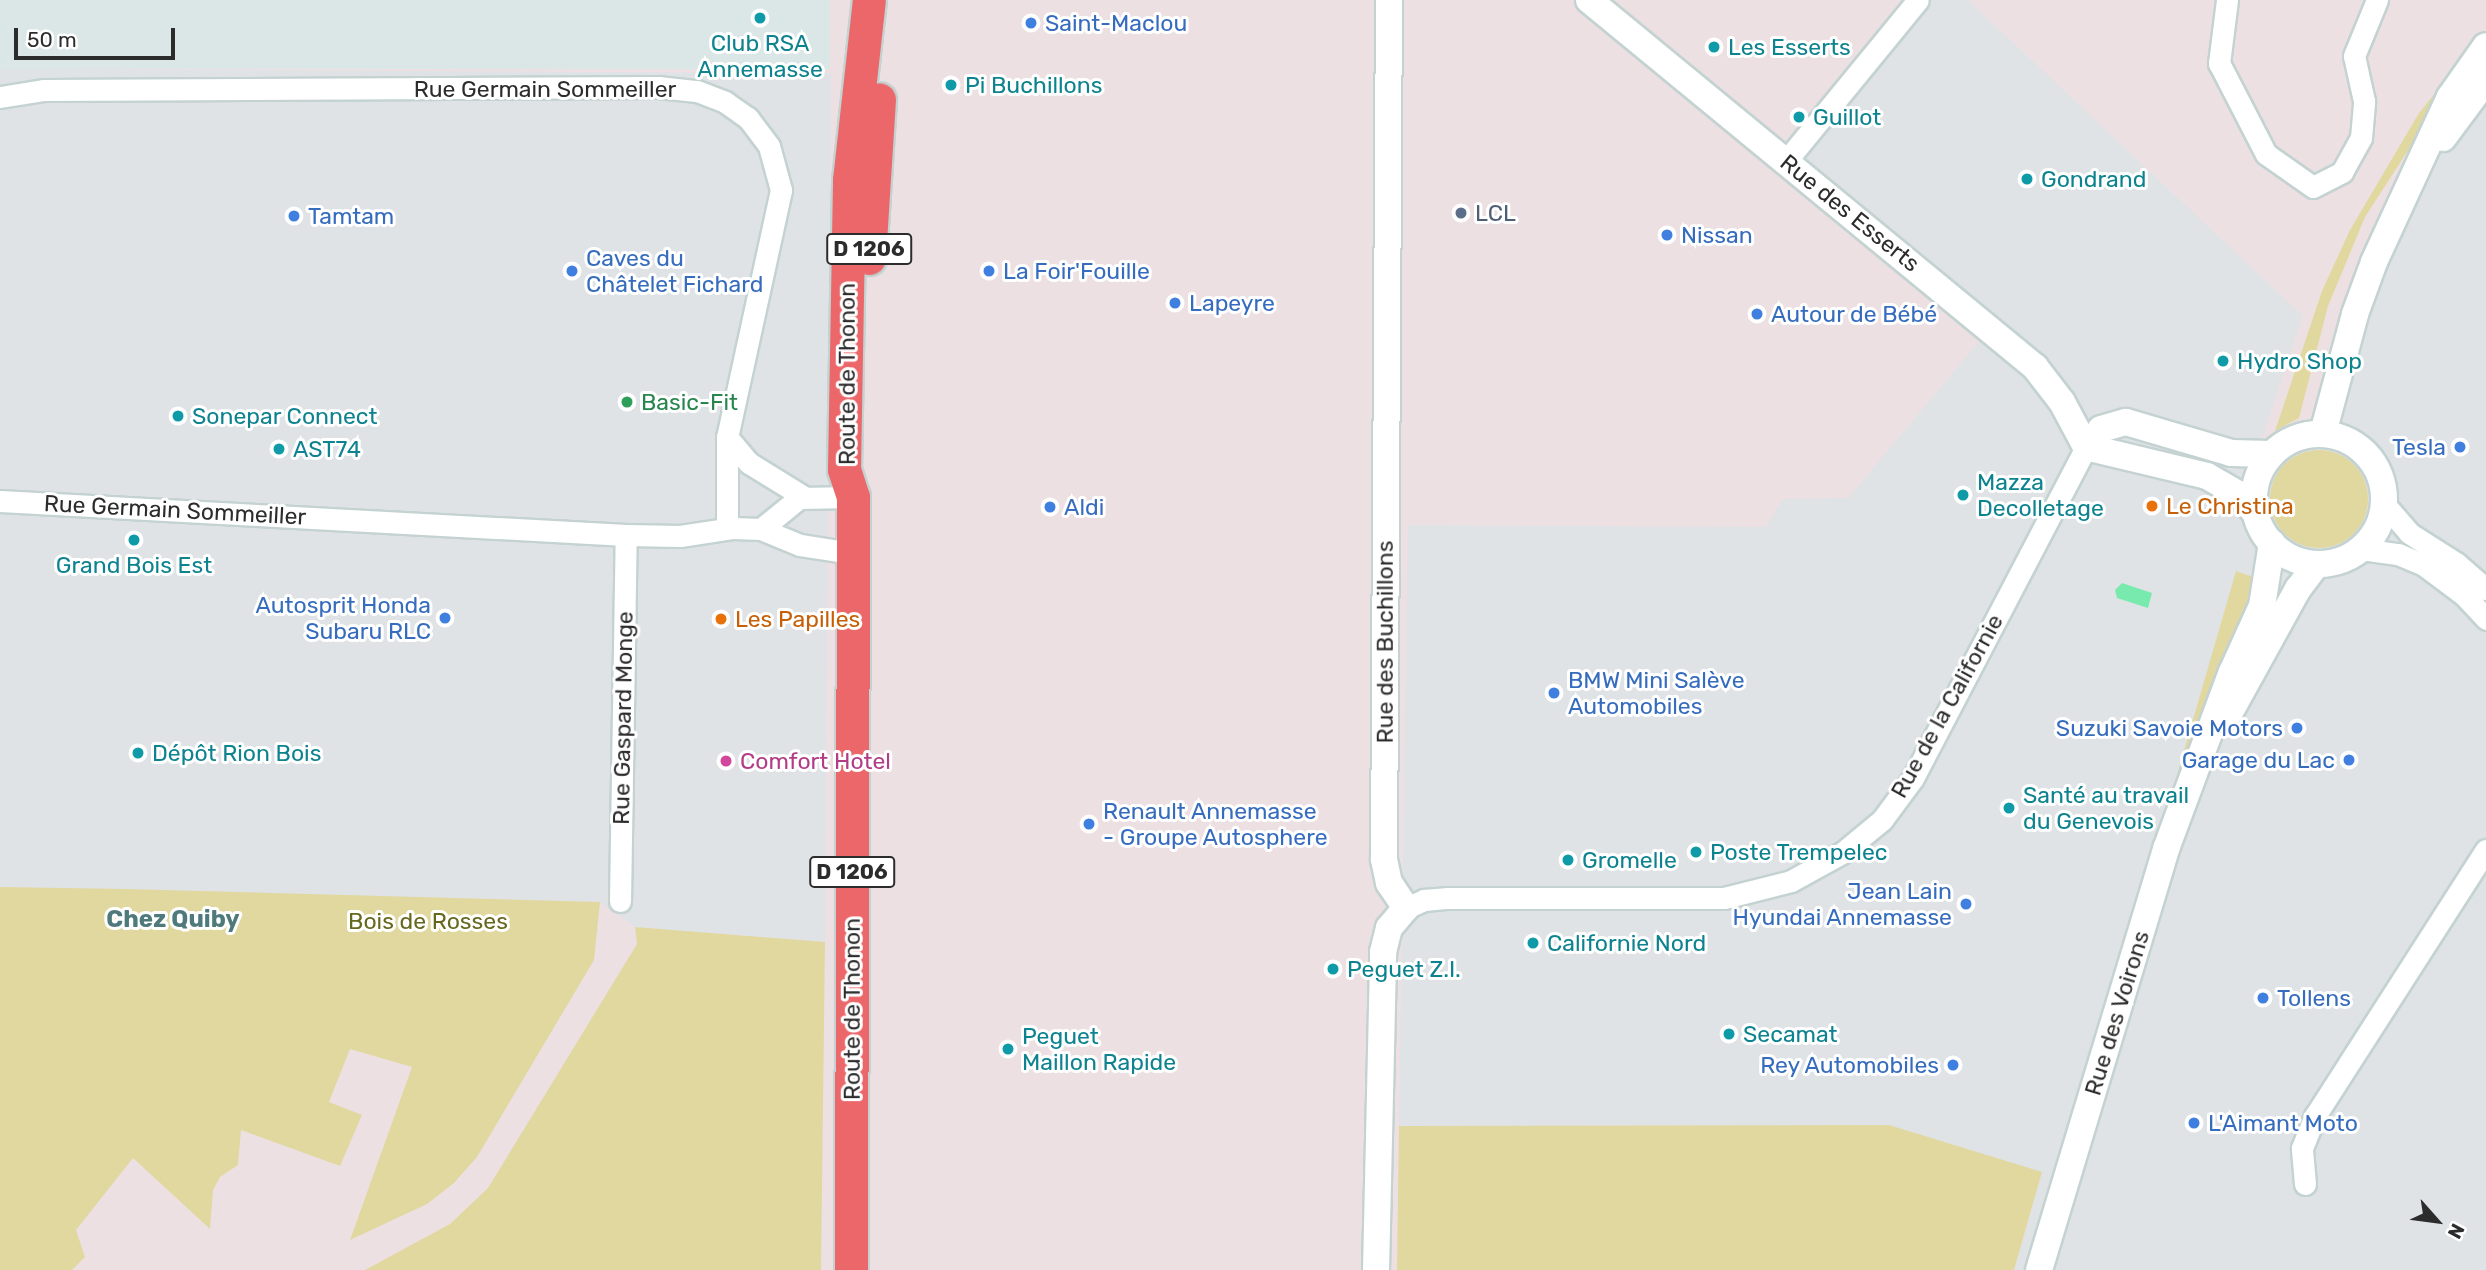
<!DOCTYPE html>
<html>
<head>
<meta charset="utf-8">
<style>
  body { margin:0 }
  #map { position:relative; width:2486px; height:1270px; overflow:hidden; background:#ede0e3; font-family:Rubik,sans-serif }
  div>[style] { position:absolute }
  .industrial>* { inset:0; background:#dfe3e6 }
  .airport>* { inset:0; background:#dbe6e6; transform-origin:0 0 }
  .green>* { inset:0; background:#e1d89f }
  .round { border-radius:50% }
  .water>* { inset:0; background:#78eaae }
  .roads { filter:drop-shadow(2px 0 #c4d2d2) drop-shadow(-2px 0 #c4d2d2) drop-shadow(0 2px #c4d2d2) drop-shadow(0 -2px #c4d2d2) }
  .minor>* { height:21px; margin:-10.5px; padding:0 10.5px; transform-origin:10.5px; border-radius:10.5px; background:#fff }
  .tertiary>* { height:26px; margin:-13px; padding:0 13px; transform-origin:13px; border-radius:13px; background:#fff }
  .tertiary>.ring { margin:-13px; padding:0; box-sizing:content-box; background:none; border:26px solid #fff; border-radius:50% }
  .primary>* { height:33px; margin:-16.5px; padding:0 16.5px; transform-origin:16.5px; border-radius:16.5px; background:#eb676a }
  .dots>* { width:19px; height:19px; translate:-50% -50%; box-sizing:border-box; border:4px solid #fff; border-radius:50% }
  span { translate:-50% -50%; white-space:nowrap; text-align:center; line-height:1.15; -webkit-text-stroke:6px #fff; paint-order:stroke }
  .shield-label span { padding:2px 5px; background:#fff; border:2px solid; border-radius:5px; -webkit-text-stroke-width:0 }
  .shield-label { font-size:21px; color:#2c2c2c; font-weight:700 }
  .shop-label { font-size:23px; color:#366cbe }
  .left { translate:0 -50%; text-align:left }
  .right { translate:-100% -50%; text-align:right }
  .culture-label { font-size:23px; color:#0d838f }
  .street-label { font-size:23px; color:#2c2c2c }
  .service-label { font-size:23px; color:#4e5e75 }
  .leisure-label { font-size:23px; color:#27864d }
  .food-label { font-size:23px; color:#c56008 }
  .hotel-label { font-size:23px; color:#b23c85 }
  .park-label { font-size:23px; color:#67681e }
  .neighbourhood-label { font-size:24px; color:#4e7a7c; font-weight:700 }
  .north { position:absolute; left:2402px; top:1186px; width:70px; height:70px; -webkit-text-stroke:5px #fff; paint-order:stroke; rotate:118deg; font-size:19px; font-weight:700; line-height:28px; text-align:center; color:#2c2c2c }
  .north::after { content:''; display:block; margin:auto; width:24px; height:32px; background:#2c2c2c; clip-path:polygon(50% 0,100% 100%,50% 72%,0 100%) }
  .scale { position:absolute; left:14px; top:28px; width:161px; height:32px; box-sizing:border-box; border:4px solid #2c2c2c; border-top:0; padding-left:9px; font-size:21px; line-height:24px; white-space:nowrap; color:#2c2c2c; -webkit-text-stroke:5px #fff; paint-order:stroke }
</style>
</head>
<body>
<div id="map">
  <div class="industrial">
    <div style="clip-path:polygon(1918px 0,1968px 0,2303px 316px,2261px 442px,2325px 422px,2357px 309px,2486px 59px,2486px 1270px,2014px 1270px,2042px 1172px,1399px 1126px,1408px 525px,1766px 527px,1783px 499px,1848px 498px,1990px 328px,1786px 161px)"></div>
    <div style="clip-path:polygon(0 69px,831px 73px,825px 942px,635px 927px,600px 902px,0 887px)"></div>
  </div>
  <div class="airport">
    <div style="left:0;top:0;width:830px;height:69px"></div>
  </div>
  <div class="green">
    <div style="clip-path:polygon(2486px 30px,2365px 217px,2328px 306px,2299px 418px,2275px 431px,2322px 291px,2350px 230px,2419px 113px)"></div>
    <div class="round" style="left:2270px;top:450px;width:98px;height:98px"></div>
    <div style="clip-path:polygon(2236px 571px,2259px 579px,2249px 616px,2177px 775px)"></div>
    <div style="clip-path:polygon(0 887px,126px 889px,600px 902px,594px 960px,477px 1157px,454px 1183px,427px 1204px,350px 1240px,412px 1067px,350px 1049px,329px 1102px,362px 1115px,340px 1166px,241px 1130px,238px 1165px,220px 1177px,213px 1190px,210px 1229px,133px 1158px,76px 1230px,85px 1257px,72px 1270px,0 1270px)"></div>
    <div style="clip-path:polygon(635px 927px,825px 942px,821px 1270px,365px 1270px,450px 1224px,488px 1188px,637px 944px)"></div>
    <div style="clip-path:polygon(1889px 1125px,2042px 1172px,2014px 1270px,1397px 1270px,1399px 1126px)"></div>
  </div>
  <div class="water">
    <div style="clip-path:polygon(2122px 583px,2152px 593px,2148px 608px,2117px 598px,2115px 590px)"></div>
  </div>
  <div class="roads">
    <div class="minor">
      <div style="left:2227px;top:0;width:64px;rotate:97.2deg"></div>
      <div style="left:2219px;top:63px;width:102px;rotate:62.7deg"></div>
      <div style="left:2266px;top:154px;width:57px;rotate:35.1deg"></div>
      <div style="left:2313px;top:187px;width:33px;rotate:-27deg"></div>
      <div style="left:2342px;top:172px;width:39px;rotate:-61deg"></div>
      <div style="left:2361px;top:138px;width:37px;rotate:-85deg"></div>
      <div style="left:2364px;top:101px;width:46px;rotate:-102.5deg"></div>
      <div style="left:2354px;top:56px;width:61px;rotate:-67.7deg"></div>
      <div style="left:0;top:97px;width:45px;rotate:-9deg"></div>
      <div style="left:44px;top:90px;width:614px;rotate:-0.28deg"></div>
      <div style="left:658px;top:87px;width:39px;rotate:6deg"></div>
      <div style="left:697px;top:91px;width:30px;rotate:21deg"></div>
      <div style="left:725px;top:102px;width:28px;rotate:35deg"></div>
      <div style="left:748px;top:118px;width:35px;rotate:53deg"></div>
      <div style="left:769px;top:146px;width:46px;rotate:74.7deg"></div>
      <div style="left:781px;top:190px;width:253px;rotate:102.3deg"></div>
      <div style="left:727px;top:437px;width:91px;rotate:90deg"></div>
      <div style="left:1786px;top:161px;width:208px;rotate:-50.7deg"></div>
      <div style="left:727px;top:437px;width:34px;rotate:50deg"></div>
      <div style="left:749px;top:463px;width:65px;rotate:31.7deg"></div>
      <div style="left:0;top:501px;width:627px;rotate:3.11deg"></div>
      <div style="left:626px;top:535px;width:54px;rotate:1.1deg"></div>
      <div style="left:680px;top:536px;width:54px;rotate:-8.6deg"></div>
      <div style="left:733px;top:528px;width:28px;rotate:2deg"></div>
      <div style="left:761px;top:529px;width:42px;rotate:22.3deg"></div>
      <div style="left:800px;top:545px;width:53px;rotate:8.7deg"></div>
      <div style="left:2385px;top:505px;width:37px;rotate:49deg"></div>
      <div style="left:2409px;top:533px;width:56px;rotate:32.6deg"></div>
      <div style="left:2456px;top:563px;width:40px;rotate:41deg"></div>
      <div style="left:761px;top:529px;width:49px;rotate:-39.2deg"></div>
      <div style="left:799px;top:498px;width:54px;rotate:-1.1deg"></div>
      <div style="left:2361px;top:549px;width:37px;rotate:8deg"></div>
      <div style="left:2398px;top:554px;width:28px;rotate:23deg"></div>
      <div style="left:2424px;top:565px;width:50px;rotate:36.9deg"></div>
      <div style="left:2464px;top:595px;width:33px;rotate:47deg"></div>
      <div style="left:620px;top:901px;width:366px;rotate:-89.1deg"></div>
      <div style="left:1406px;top:908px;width:20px;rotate:-24deg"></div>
      <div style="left:1424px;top:900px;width:24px;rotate:-5deg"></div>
      <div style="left:1448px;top:898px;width:276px"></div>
      <div style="left:1724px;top:898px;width:69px;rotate:-14.2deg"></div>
      <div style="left:1791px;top:881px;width:58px;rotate:-28.8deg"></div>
      <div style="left:1842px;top:853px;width:52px;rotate:-39.5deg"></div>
      <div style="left:1882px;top:820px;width:52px;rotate:-53.6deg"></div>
      <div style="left:1913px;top:778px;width:373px;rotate:-62.4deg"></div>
      <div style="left:2305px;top:1184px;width:36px;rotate:-95deg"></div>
      <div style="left:2302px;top:1148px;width:35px;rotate:-68deg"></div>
      <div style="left:2315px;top:1116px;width:316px;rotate:-57.3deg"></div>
    </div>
    <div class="tertiary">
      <div style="left:1589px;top:0;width:578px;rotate:39.45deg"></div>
      <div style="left:2035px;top:367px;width:44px;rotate:52.4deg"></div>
      <div style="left:2062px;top:402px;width:51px;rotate:61.9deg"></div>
      <div style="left:2443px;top:138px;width:72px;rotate:-53.4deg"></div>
      <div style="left:2323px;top:433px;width:123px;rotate:-74.9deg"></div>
      <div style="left:2355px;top:314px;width:55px;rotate:-69.9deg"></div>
      <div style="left:2374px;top:262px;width:182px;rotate:-65.3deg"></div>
      <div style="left:2450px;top:97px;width:62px;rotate:-54.8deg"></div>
      <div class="ring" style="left:2254px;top:434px;width:104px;height:104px"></div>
      <div style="left:2086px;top:447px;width:23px;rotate:-50deg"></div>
      <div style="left:2101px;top:429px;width:26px;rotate:-16deg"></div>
      <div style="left:2126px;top:422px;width:109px;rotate:16.4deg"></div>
      <div style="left:2231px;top:453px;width:40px;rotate:1.4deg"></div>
      <div style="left:2086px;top:447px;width:124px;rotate:13.5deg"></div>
      <div style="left:2207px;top:476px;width:38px;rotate:30deg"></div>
      <div style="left:2240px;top:495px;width:23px;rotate:49deg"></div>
      <div style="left:2230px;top:712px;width:141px;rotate:-61.1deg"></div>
      <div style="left:2298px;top:589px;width:31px;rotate:-53deg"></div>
      <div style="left:1376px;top:1270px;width:318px;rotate:-88.7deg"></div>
      <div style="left:1383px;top:952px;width:25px;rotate:-76deg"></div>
      <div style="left:1389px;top:928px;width:26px;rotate:-50deg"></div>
      <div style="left:1406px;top:908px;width:30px;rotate:-124deg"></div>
      <div style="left:1389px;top:883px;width:25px;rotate:-102deg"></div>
      <div style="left:1384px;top:859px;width:859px;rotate:-89.67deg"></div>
      <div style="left:2039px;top:1270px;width:440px;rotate:-73.2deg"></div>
      <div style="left:2166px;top:849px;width:189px;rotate:-69.6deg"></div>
      <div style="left:2232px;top:672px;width:72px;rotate:-65.6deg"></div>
      <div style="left:2262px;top:606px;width:64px;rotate:-81deg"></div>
    </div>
    <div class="primary">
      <div style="left:869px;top:258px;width:159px;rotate:-86.4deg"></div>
      <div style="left:851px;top:1270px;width:773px;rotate:-89.85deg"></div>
      <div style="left:853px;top:497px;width:29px;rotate:-108deg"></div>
      <div style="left:844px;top:469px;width:289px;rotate:-89deg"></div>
      <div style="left:849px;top:180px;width:181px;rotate:-83.7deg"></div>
    </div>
  </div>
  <div class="dots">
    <div style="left:760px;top:18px;background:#0f9aa8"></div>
    <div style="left:1031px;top:23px;background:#3f7fe0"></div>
    <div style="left:1714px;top:47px;background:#0f9aa8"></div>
    <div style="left:951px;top:85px;background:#0f9aa8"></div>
    <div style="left:1799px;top:117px;background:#0f9aa8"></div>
    <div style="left:2027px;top:179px;background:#0f9aa8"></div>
    <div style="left:1461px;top:213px;background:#5c6f8a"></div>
    <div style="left:294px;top:216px;background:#3f7fe0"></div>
    <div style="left:1667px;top:235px;background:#3f7fe0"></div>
    <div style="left:572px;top:271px;background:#3f7fe0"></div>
    <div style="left:989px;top:271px;background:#3f7fe0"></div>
    <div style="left:1175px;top:303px;background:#3f7fe0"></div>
    <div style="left:1757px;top:314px;background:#3f7fe0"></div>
    <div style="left:2223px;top:361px;background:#0f9aa8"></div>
    <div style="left:627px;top:402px;background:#2e9e5b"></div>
    <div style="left:178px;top:416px;background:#0f9aa8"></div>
    <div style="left:2460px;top:447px;background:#3f7fe0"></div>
    <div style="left:279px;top:449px;background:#0f9aa8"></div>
    <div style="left:1963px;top:495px;background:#0f9aa8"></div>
    <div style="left:2152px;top:506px;background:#e8710a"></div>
    <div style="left:1050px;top:507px;background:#3f7fe0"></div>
    <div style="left:134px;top:540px;background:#0f9aa8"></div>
    <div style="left:445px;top:618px;background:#3f7fe0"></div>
    <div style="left:721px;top:619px;background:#e8710a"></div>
    <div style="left:1554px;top:693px;background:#3f7fe0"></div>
    <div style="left:2297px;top:728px;background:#3f7fe0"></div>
    <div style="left:138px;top:753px;background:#0f9aa8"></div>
    <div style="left:2349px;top:760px;background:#3f7fe0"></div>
    <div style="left:726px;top:761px;background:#d1479c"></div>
    <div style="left:2009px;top:808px;background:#0f9aa8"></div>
    <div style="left:1089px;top:824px;background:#3f7fe0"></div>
    <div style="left:1696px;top:852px;background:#0f9aa8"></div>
    <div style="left:1568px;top:860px;background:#0f9aa8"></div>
    <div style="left:1966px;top:904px;background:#3f7fe0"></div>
    <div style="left:1533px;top:943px;background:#0f9aa8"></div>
    <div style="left:1333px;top:969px;background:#0f9aa8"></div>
    <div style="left:2263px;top:998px;background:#3f7fe0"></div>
    <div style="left:1729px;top:1034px;background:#0f9aa8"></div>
    <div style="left:1008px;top:1049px;background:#0f9aa8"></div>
    <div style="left:1953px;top:1065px;background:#3f7fe0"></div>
    <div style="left:2194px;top:1123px;background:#3f7fe0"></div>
  </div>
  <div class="shield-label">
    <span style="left:869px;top:249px">D 1206</span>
    <span style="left:852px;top:872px">D 1206</span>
  </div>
  <div class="shop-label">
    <span class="left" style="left:1045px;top:23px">Saint-Maclou</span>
    <span class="left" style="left:308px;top:216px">Tamtam</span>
    <span class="left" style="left:1681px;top:235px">Nissan</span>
    <span class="left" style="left:586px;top:271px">Caves du<br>Châtelet Fichard</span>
    <span class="left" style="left:1003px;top:271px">La Foir'Fouille</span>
    <span class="left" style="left:1189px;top:303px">Lapeyre</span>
    <span class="left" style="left:1771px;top:314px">Autour de Bébé</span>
    <span class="right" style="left:2446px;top:447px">Tesla</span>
    <span class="left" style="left:1064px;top:507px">Aldi</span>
    <span class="right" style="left:431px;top:618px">Autosprit Honda<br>Subaru RLC</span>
    <span class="left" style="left:1568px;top:693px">BMW Mini Salève<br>Automobiles</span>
    <span class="right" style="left:2283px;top:728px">Suzuki Savoie Motors</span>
    <span class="right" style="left:2335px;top:760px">Garage du Lac</span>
    <span class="left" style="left:1103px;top:824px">Renault Annemasse<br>- Groupe Autosphere</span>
    <span class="right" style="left:1952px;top:904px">Jean Lain<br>Hyundai Annemasse</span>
    <span class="left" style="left:2277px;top:998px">Tollens</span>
    <span class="right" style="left:1939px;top:1065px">Rey Automobiles</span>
    <span class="left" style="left:2208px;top:1123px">L'Aimant Moto</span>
  </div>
  <div class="culture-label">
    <span style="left:760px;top:56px">Club RSA<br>Annemasse</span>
    <span class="left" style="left:1728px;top:47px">Les Esserts</span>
    <span class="left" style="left:965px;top:85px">Pi Buchillons</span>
    <span class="left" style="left:1813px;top:117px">Guillot</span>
    <span class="left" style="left:2041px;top:179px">Gondrand</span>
    <span class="left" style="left:2237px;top:361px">Hydro Shop</span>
    <span class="left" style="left:192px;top:416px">Sonepar Connect</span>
    <span class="left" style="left:293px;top:449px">AST74</span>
    <span class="left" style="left:1977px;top:495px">Mazza<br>Decolletage</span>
    <span style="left:134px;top:565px">Grand Bois Est</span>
    <span class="left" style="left:152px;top:753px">Dépôt Rion Bois</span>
    <span class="left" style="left:2023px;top:808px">Santé au travail<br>du Genevois</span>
    <span class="left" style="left:1710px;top:852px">Poste Trempelec</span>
    <span class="left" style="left:1582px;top:860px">Gromelle</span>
    <span class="left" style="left:1547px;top:943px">Californie Nord</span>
    <span class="left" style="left:1347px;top:969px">Peguet Z.I.</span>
    <span class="left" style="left:1743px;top:1034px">Secamat</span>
    <span class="left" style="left:1022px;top:1049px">Peguet<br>Maillon Rapide</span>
  </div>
  <div class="street-label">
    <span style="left:545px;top:89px">Rue Germain Sommeiller</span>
    <span style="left:1850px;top:213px;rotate:39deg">Rue des Esserts</span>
    <span style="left:847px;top:374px;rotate:-90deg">Route de Thonon</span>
    <span style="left:175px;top:510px;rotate:3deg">Rue Germain Sommeiller</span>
    <span style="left:1385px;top:642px;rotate:-90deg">Rue des Buchillons</span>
    <span style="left:1947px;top:706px;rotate:-61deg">Rue de la Californie</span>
    <span style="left:623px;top:718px;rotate:-89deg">Rue Gaspard Monge</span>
    <span style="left:852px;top:1009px;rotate:-90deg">Route de Thonon</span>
    <span style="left:2117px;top:1013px;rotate:-73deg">Rue des Voirons</span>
  </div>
  <div class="service-label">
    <span class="left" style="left:1475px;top:213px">LCL</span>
  </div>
  <div class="leisure-label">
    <span class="left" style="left:641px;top:402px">Basic-Fit</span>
  </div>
  <div class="food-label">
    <span class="left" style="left:2166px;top:506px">Le Christina</span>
    <span class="left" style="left:735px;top:619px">Les Papilles</span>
  </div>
  <div class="hotel-label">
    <span class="left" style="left:740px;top:761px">Comfort Hotel</span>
  </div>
  <div class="park-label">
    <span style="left:428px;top:921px">Bois de Rosses</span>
  </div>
  <div class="neighbourhood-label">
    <span style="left:173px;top:920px">Chez Quiby</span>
  </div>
  <div class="north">N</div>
  <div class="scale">50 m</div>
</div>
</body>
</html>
